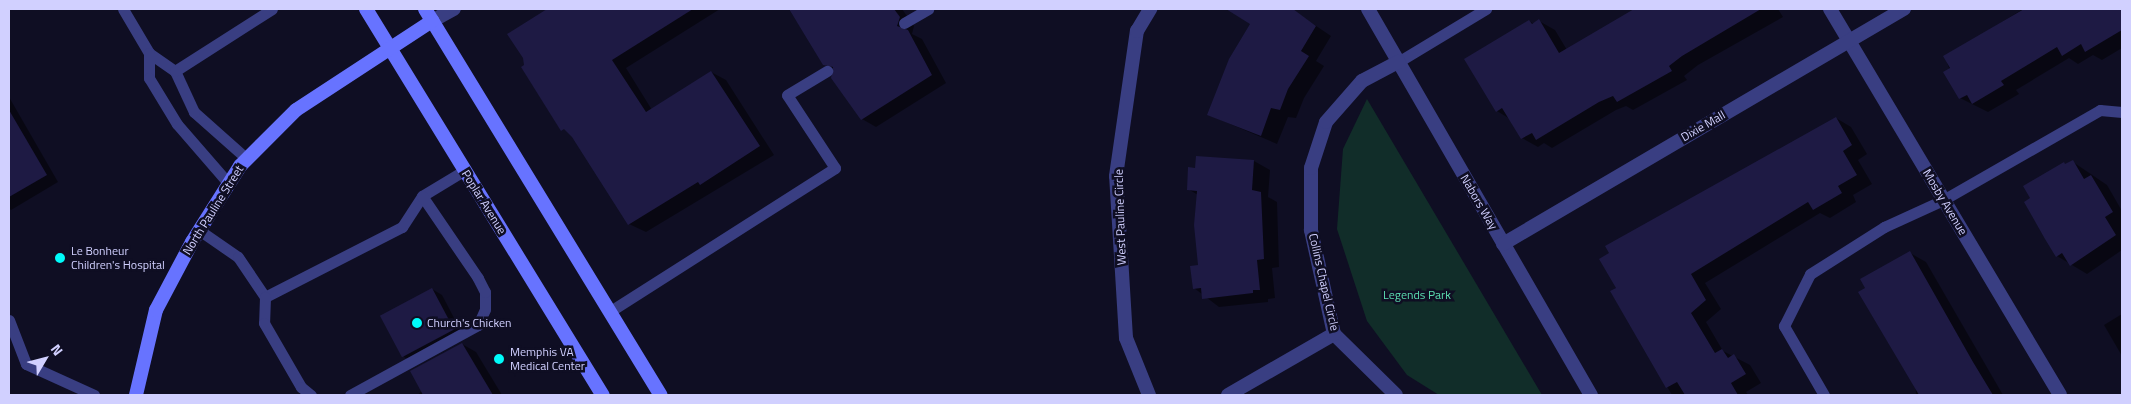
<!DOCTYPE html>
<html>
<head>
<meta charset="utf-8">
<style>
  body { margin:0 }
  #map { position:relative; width:2131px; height:404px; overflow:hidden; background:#0f0e23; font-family:"Titillium Web",sans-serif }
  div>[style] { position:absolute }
  .green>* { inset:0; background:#112d29 }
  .shadow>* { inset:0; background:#0007 }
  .building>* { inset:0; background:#1e1a44; transform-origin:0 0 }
  .service>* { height:11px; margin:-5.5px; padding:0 5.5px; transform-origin:5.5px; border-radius:5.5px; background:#393e82 }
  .minor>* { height:14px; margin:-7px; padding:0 7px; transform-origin:7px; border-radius:7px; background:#393e82 }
  .tertiary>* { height:14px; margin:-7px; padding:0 7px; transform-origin:7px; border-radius:7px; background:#393e82 }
  .secondary>* { height:14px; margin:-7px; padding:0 7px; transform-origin:7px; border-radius:7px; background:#6773ff }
  .dots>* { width:14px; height:14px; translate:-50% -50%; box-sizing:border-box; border:2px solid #0f0e23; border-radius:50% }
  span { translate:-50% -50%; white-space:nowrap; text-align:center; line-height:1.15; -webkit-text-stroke:5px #0f0e23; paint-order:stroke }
  .street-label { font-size:12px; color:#d1d0ff }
  .poi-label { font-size:12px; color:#d1d0ff }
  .left { translate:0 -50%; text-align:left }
  .park-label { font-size:12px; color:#5cdfb1 }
  .frame { position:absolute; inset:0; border:10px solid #d1d0ff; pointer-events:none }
  .north { position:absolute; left:20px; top:334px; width:50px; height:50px; -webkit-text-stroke:4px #0f0e23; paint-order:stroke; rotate:53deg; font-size:14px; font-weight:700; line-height:20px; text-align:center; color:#d1d0ff }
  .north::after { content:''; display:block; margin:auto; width:18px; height:22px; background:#d1d0ff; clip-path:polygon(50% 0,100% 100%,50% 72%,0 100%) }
</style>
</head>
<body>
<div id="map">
  <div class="green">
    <div style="clip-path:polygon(1367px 99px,1542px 395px,1439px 395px,1407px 375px,1367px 321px,1337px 229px,1343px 149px)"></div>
  </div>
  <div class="shadow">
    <div style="clip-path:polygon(549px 9px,720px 9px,626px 68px,652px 110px,711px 72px,726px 80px,774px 155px,646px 232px,629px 224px,575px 140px,522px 67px,526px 65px,524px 57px,509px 34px)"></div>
    <div style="clip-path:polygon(789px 9px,902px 9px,914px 26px,912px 34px,922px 39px,946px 83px,876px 127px,862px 119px,834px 70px,824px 64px)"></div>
    <div style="clip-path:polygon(1253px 9px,1291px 9px,1331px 36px,1316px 61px,1324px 66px,1304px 98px,1296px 118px,1288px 117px,1277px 144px,1209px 115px,1252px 23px,1246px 20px)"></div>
    <div style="clip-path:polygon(1649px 9px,1778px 9px,1783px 17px,1698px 65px,1684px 76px,1687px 80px,1633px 110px,1626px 106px,1616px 110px,1552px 148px,1544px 143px,1538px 147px,1522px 138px,1510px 119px,1497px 111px,1529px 21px,1534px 24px,1539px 21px,1555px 30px,1567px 50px)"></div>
    <div style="clip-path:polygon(2023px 9px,2122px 9px,2122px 48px,2102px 60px,2093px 55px,2078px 64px,2069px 58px,2016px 90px,2019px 94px,1988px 112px,1960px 98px,1945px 57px)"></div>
    <div style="clip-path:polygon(9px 97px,58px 182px,11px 210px,9px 208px)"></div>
    <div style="clip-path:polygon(1836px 118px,1851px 127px,1867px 154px,1858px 160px,1872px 184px,1853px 195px,1856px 202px,1830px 218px,1820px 213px,1705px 283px,1721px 309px,1706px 322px,1723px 351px,1750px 365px,1761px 383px,1746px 392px,1748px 395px,1672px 395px,1611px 292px)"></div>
    <div style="clip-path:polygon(1254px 161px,1270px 170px,1268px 197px,1277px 202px,1279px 267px,1272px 268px,1275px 298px,1268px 299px,1268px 302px,1219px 307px,1194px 288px,1199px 266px,1198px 195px,1188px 189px,1196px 169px)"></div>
    <div style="clip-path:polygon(2073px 162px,2107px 185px,2122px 211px,2122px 250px,2087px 274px,2057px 256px,2067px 165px)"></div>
    <div style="clip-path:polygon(1910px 253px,1926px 262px,2003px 395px,1916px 395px)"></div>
    <div style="clip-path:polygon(432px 289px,442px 295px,463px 335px,413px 362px,404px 357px)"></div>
    <div style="clip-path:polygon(2122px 314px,2122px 356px,2104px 325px)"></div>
    <div style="clip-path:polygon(462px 344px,476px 352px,502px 395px,418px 395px)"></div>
  </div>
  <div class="building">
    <div style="clip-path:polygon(547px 9px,693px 9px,612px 60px,646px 112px,711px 71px,760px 146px,700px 185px,698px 182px,628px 225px,572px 137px,564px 129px,561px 131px,521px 67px,524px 65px,523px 58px,507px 34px)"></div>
    <div style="clip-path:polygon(789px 9px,894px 9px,900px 17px,897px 26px,908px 30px,932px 75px,861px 120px,831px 78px,833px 67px,823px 65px)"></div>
    <div style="clip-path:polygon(1226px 9px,1293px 9px,1316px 26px,1301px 51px,1309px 56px,1288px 89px,1280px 110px,1271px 108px,1261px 136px,1207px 115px,1229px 59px,1250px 24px)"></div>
    <div style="clip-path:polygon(1634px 9px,1761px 9px,1682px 56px,1669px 66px,1672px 71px,1617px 102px,1613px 96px,1599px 102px,1536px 140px,1532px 133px,1521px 139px,1502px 108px,1496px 112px,1464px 59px,1529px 20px,1532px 24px,1539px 19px,1559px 53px)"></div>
    <div style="clip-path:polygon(2024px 9px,2122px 9px,2122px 30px,2085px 52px,2081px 44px,2062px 56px,2057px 47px,2001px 81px,2004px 85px,1972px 104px,1967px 95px,1959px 99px,1943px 72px,1950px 68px,1943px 56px)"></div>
    <div style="clip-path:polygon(9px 110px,47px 175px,9px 197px)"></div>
    <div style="clip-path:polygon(1836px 117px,1852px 145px,1843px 151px,1857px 175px,1838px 186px,1842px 193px,1813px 210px,1808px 202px,1691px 274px,1706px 300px,1691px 313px,1715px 353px,1722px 349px,1728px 358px,1734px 354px,1746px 374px,1731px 383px,1738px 395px,1685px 395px,1677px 382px,1666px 388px,1610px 291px,1616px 288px,1599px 259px,1609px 253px,1605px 246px)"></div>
    <div style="clip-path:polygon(1196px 156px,1254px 160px,1252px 190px,1261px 192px,1264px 259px,1257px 260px,1260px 290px,1253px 290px,1253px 293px,1202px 299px,1201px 288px,1193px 289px,1190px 266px,1198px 265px,1194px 225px,1197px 191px,1187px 190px,1188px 167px,1195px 168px)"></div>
    <div style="clip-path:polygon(2073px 160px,2084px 179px,2091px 175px,2113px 212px,2105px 217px,2116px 235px,2070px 266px,2062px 253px,2056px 257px,2045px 239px,2024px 202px,2030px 198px,2023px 186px,2064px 162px,2065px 164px)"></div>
    <div style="clip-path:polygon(1910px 251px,1973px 362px,1993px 395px,1919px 395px,1858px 292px,1865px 288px,1860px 279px)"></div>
    <div style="left:432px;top:288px;width:47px;height:59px;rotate:62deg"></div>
    <div style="clip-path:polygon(462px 343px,493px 395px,423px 395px,410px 371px)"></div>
  </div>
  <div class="service">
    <div style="left:123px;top:9px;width:51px;rotate:59.4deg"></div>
    <div style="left:149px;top:53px;width:32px;rotate:35deg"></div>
    <div style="left:904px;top:23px;width:28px;rotate:-30deg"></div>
    <div style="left:149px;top:53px;width:25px;rotate:90deg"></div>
    <div style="left:149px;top:78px;width:54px;rotate:58.7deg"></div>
    <div style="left:177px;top:124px;width:79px;rotate:49.1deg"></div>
    <div style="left:1398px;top:62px;width:103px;rotate:-31.1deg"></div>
    <div style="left:247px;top:159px;width:71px;rotate:-138.4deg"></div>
    <div style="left:194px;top:112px;width:45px;rotate:-114.9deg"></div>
    <div style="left:175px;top:71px;width:115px;rotate:-32.6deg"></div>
    <div style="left:199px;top:230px;width:47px;rotate:34.7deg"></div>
    <div style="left:238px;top:257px;width:48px;rotate:56deg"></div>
    <div style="left:265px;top:297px;width:154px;rotate:-27.1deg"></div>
    <div style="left:402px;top:227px;width:37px;rotate:-57deg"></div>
    <div style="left:422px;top:196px;width:50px;rotate:-31.2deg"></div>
    <div style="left:265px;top:297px;width:26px;rotate:92deg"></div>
    <div style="left:264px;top:323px;width:74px;rotate:60deg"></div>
    <div style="left:301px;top:387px;width:13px;rotate:39deg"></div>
    <div style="left:609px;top:312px;width:268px;rotate:-32.5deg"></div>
    <div style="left:835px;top:168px;width:87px;rotate:-123.3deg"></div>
    <div style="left:787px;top:95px;width:47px;rotate:-31deg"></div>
    <div style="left:9px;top:320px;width:47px;rotate:68.9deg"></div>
    <div style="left:26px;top:364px;width:75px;rotate:24.5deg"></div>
    <div style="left:350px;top:395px;width:146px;rotate:-28.7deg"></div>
    <div style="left:478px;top:325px;width:17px;rotate:-66deg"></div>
    <div style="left:485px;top:309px;width:17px;rotate:-90deg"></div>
    <div style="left:485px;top:292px;width:16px;rotate:-117deg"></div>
    <div style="left:478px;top:278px;width:99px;rotate:-124.3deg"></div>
    <div style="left:1824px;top:395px;width:80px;rotate:-120.1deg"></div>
    <div style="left:1784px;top:326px;width:58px;rotate:-63.4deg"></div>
    <div style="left:1810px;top:274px;width:88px;rotate:-32.4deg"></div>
    <div style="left:1884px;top:227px;width:65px;rotate:-24.6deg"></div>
    <div style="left:1943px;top:200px;width:181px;rotate:-29.8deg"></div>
    <div style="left:2100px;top:110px;width:22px;rotate:5deg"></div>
  </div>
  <div class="minor">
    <div style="left:1368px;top:9px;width:446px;rotate:60deg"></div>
    <div style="left:1830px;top:9px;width:449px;rotate:59.2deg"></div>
    <div style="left:1503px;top:244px;width:465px;rotate:-30.4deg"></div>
    <div style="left:1149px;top:395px;width:61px;rotate:-112deg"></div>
    <div style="left:1126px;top:338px;width:162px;rotate:-93.5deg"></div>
    <div style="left:1116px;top:176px;width:147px;rotate:-81.8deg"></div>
    <div style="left:1137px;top:31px;width:26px;rotate:-59deg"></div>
    <div style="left:1228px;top:395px;width:122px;rotate:-29.9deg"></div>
    <div style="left:1396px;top:395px;width:87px;rotate:-135.5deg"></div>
    <div style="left:1334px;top:334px;width:107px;rotate:-102.5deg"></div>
    <div style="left:1311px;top:230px;width:62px;rotate:-90deg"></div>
    <div style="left:1311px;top:168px;width:48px;rotate:-71.9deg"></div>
    <div style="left:1326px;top:122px;width:55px;rotate:-48.7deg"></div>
    <div style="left:1362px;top:81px;width:41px;rotate:-27.8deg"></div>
  </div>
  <div class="tertiary">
    <div style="left:432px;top:21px;width:25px;rotate:-29deg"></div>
  </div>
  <div class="secondary">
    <div style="left:366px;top:9px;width:453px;rotate:58.5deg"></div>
    <div style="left:425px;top:9px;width:452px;rotate:58.6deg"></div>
    <div style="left:136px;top:395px;width:87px;rotate:-76.8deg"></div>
    <div style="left:156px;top:310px;width:77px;rotate:-62.1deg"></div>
    <div style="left:192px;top:242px;width:90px;rotate:-57.7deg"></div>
    <div style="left:240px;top:166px;width:79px;rotate:-45deg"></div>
    <div style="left:296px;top:110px;width:163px;rotate:-33.2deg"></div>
  </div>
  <div class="dots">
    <div style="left:60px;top:258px;background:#00fbfa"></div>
    <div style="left:417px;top:323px;background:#00fbfa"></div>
    <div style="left:499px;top:359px;background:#00fbfa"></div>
  </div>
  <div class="street-label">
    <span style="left:1703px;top:126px;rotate:-30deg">Dixie Mall</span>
    <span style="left:484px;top:202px;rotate:58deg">Poplar Avenue</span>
    <span style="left:1479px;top:202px;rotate:60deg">Nabors Way</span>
    <span style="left:1945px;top:202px;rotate:59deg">Mosby Avenue</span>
    <span style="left:213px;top:210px;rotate:-58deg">North Pauline Street</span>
    <span style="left:1120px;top:217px;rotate:-92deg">West Pauline Circle</span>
    <span style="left:1324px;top:282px;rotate:77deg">Collins Chapel Circle</span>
  </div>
  <div class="poi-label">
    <span class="left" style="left:71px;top:258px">Le Bonheur<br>Children's Hospital</span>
    <span class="left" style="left:427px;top:323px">Church's Chicken</span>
    <span class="left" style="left:510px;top:359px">Memphis VA<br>Medical Center</span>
  </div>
  <div class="park-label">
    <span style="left:1417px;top:295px">Legends Park</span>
  </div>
  <div class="frame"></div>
  <div class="north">N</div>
</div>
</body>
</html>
